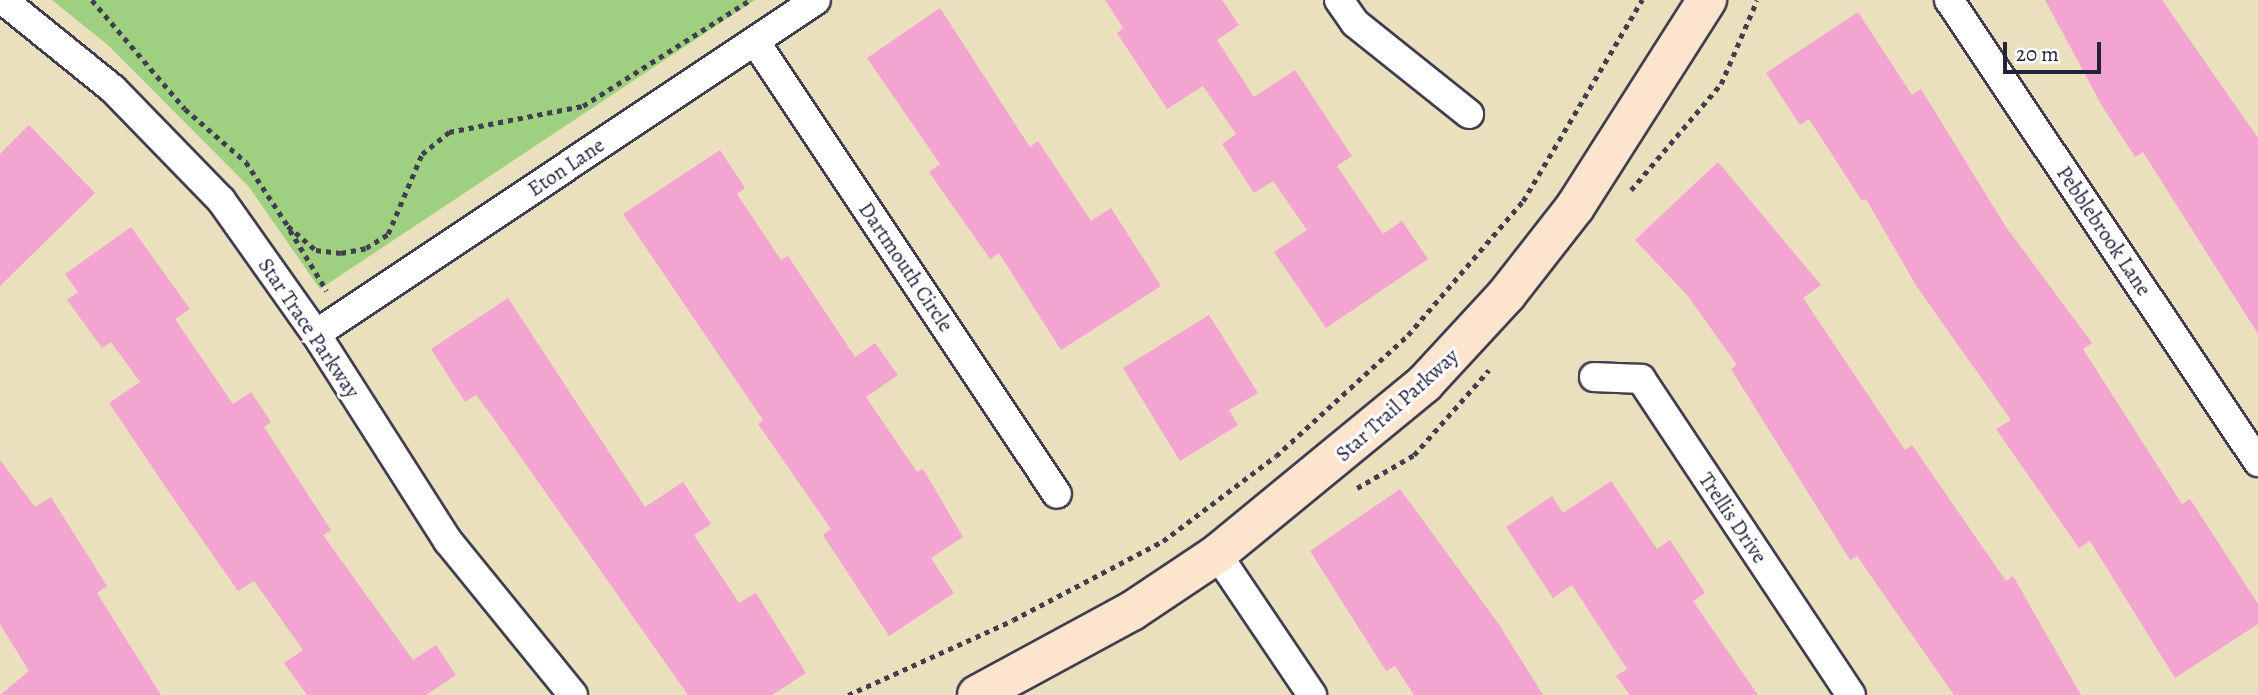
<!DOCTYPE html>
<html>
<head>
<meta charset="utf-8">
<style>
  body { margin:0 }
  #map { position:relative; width:2258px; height:695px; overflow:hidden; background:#ebe0be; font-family:Alegreya,serif }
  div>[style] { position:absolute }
  .green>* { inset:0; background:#9ed080 }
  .building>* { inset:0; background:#f4a4d0 }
  .path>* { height:4.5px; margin-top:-2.25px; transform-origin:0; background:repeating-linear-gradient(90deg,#403e4f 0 5px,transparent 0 10px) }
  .roads { filter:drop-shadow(2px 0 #403e4f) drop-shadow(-2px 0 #403e4f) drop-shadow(0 2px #403e4f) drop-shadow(0 -2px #403e4f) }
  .street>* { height:28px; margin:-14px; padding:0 14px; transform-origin:14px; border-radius:14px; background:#fff }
  .secondary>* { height:38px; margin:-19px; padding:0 19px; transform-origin:19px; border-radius:19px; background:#fce5cf }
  span { translate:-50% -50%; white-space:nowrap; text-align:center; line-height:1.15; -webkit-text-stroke:6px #fff; paint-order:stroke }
  .street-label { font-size:21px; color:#22223b }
  .scale { position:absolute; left:2003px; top:42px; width:98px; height:32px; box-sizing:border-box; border:4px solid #22223b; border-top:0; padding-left:9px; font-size:21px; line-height:24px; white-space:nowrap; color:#22223b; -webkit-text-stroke:5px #fff; paint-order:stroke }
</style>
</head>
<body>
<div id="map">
  <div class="green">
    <div style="clip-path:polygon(52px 0,755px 0,320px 289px,249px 187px,109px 46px)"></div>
  </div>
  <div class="building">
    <div style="clip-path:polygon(1105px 0,1222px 0,1239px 25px,1217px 40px,1254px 97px,1295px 70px,1352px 156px,1337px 166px,1383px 234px,1402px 221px,1428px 259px,1326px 328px,1274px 252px,1307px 230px,1273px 181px,1254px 193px,1222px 144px,1236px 134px,1203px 86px,1167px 109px,1117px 33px,1123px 28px)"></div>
    <div style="clip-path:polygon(2045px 0,2162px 0,2258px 138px,2258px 334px,2143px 152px,2135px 157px,2102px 106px)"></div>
    <div style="clip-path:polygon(940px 8px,1030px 147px,1038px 141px,1091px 221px,1111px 208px,1161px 286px,1061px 350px,999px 253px,990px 259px,929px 172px,940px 164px,867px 58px)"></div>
    <div style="clip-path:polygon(1858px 12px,1912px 95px,1921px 89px,2006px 227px,2092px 343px,2083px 349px,2182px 504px,2190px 499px,2258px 604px,2258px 624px,2175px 678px,2090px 541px,2079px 548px,1996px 429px,2011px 420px,1917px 287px,1866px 199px,1862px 201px,1809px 119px,1800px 125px,1766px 73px)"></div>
    <div style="clip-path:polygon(29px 125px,95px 193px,0 286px,0 154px)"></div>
    <div style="clip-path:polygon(720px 150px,745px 188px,737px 194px,781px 260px,788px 256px,855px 357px,875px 343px,898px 375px,866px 397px,917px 472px,923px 469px,963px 537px,931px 558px,954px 593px,889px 636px,823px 535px,831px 529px,758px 424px,763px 420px,623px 214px)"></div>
    <div style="clip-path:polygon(1718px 162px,1821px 285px,1803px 298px,1905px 450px,1912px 445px,2006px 581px,2013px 576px,2081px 695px,1954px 695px,1857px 556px,1850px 560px,1731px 369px,1737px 365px,1687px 295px,1635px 240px)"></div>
    <div style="clip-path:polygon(131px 227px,190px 309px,175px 319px,233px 404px,251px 392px,271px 422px,264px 427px,331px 530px,323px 535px,413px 660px,436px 645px,456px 675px,426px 695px,307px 695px,284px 663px,303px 650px,254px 581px,238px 591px,169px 492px,109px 403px,140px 382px,111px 342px,102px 348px,67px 300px,78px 292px,65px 274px)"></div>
    <div style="clip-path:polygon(508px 298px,645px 507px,683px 482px,711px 524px,694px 535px,739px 603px,756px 593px,806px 673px,772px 695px,688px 695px,494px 419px,476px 395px,465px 402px,431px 349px)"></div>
    <div style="clip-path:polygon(1209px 315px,1258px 393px,1229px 410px,1238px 425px,1180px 461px,1123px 368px)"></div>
    <div style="clip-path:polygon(0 460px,35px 507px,51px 497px,107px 586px,97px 593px,161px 695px,0 695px,29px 671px,0 624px)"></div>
    <div style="clip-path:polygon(1611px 481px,1657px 549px,1670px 540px,1705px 593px,1693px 601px,1758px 695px,1630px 695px,1616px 676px,1627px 669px,1572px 585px,1553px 598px,1506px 527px,1552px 496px,1563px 513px)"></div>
    <div style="clip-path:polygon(1400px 489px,1498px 623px,1543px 695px,1414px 695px,1395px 666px,1386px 671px,1310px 551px)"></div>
  </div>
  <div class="path">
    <div style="left:92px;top:0;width:143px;rotate:49.5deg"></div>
    <div style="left:185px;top:109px;width:81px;rotate:41deg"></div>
    <div style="left:246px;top:162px;width:77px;rotate:56.7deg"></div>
    <div style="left:288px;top:226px;width:37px;rotate:41deg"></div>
    <div style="left:316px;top:250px;width:25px;rotate:7deg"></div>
    <div style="left:341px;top:253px;width:25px;rotate:-11deg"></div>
    <div style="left:366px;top:248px;width:26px;rotate:-32deg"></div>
    <div style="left:388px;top:234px;width:87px;rotate:-67deg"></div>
    <div style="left:422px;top:154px;width:35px;rotate:-39deg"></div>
    <div style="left:449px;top:132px;width:136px;rotate:-11deg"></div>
    <div style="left:583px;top:106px;width:198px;rotate:-32.4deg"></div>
    <div style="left:1631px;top:190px;width:139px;rotate:-49.7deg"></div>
    <div style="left:1721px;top:84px;width:91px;rotate:-66.8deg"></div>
    <div style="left:290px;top:230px;width:71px;rotate:58.8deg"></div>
    <div style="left:1357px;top:488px;width:66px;rotate:-30.1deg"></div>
    <div style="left:1414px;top:455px;width:113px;rotate:-48.6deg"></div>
    <div style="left:848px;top:695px;width:181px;rotate:-24.4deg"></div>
    <div style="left:1013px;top:620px;width:170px;rotate:-27.8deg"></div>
    <div style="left:1163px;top:541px;width:141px;rotate:-37deg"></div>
    <div style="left:1276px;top:456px;width:179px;rotate:-42.5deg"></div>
    <div style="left:1408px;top:335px;width:177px;rotate:-49.4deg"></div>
    <div style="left:1523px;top:201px;width:234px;rotate:-59.4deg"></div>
  </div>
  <div class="roads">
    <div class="street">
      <div style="left:3px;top:0;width:141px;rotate:39deg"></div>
      <div style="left:113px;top:89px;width:155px;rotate:45.8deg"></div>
      <div style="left:221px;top:200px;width:164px;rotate:54.7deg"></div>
      <div style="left:316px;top:334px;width:246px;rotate:57.5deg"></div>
      <div style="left:448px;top:541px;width:198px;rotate:50.9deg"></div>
      <div style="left:1339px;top:0;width:28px;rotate:55deg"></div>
      <div style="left:1355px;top:23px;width:146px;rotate:38.6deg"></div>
      <div style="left:1949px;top:0;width:556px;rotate:56.22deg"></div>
      <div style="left:755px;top:41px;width:544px;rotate:56.31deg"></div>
      <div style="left:316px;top:334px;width:601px;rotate:-33.74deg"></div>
      <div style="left:1594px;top:377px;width:47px;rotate:2.4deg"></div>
      <div style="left:1641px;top:379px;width:379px;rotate:56.4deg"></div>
      <div style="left:1217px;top:554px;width:170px;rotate:56deg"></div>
    </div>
    <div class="secondary">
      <div style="left:977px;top:695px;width:176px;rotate:-28.5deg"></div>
      <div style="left:1132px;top:611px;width:102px;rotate:-33.8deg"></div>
      <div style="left:1217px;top:554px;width:269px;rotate:-39.4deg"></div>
      <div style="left:1425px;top:383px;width:121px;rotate:-47.3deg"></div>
      <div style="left:1507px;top:294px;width:110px;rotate:-52deg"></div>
      <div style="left:1575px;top:207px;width:246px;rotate:-57.5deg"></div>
    </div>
  </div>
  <div class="street-label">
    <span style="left:566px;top:167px;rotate:-34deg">Eton Lane</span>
    <span style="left:2104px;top:231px;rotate:56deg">Pebblebrook Lane</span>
    <span style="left:906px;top:267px;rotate:56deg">Dartmouth Circle</span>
    <span style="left:309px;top:328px;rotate:56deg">Star Trace Parkway</span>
    <span style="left:1397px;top:405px;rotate:-42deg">Star Trail Parkway</span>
    <span style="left:1733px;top:518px;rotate:56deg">Trellis Drive</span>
  </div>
  <div class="scale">20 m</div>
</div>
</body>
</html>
